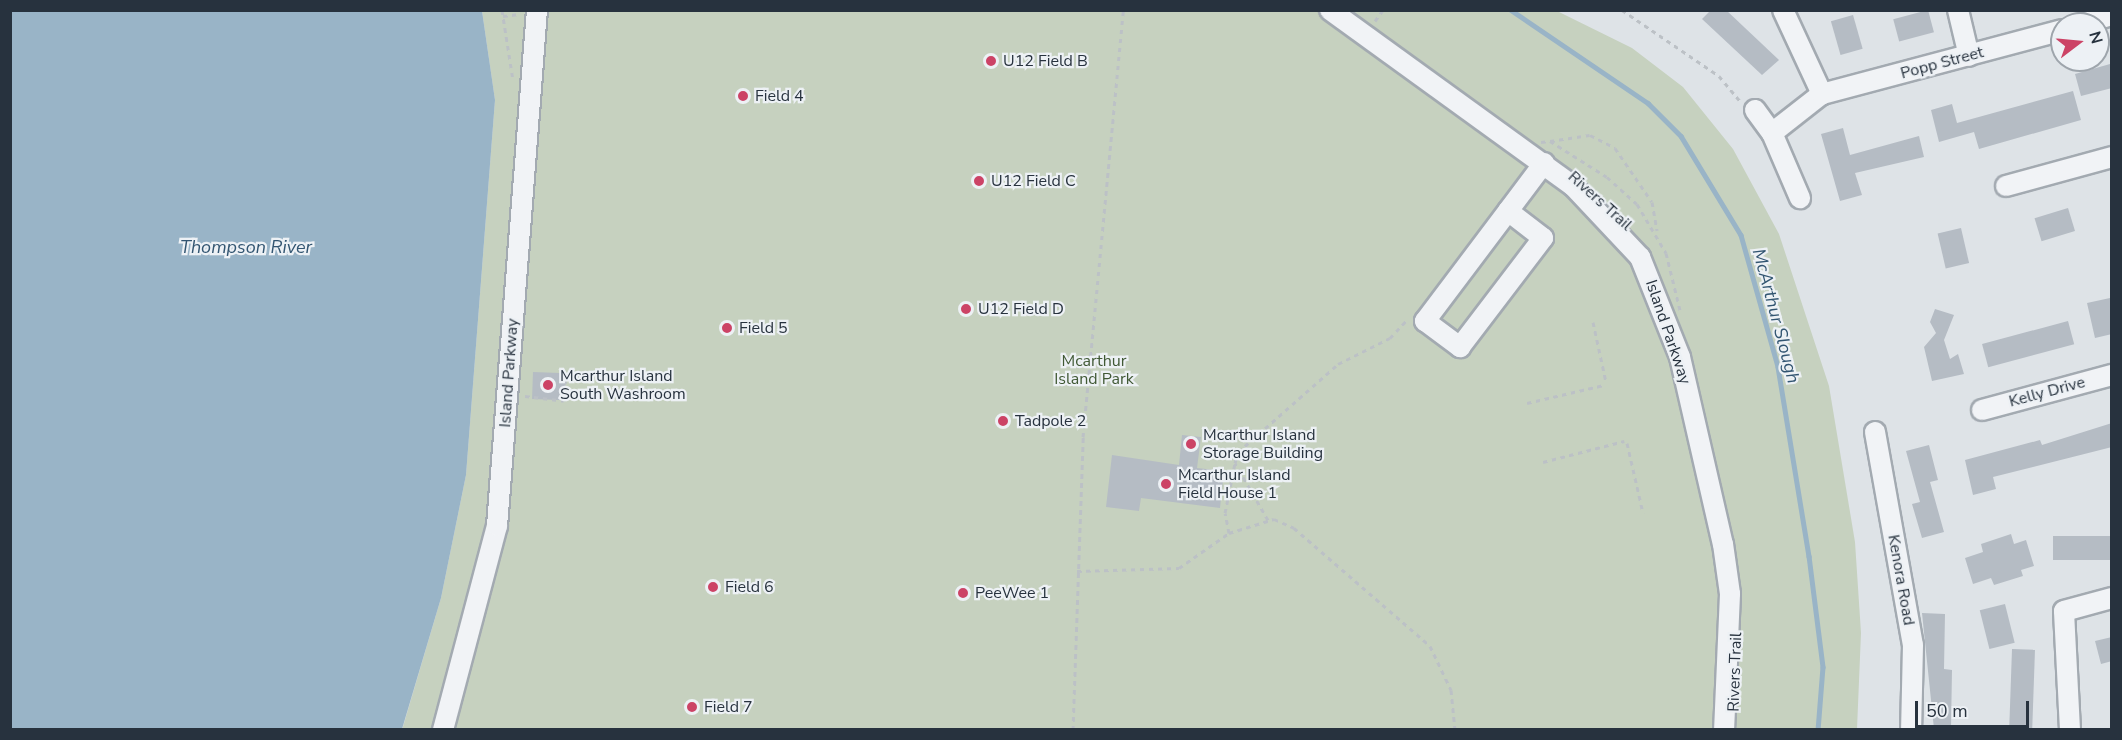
<!DOCTYPE html>
<html>
<head>
<meta charset="utf-8">
<style>
  body { margin:0 }
  #map { position:relative; width:2122px; height:740px; overflow:hidden; background:#dee3e7; font-family:"Nunito Sans",sans-serif }
  div>[style] { position:absolute }
  .green>* { inset:0; background:#c6d1bf }
  .water>* { inset:0; background:#99b4c7 }
  .stream>* { height:4.5px; margin:-2.25px; padding:0 2.25px; transform-origin:2.25px; border-radius:2.25px; background:#99b4c7 }
  .building>* { inset:0; background:#b5bcc4; transform-origin:0 0 }
  .path>* { height:3px; margin-top:-1.5px; transform-origin:0; background:repeating-linear-gradient(90deg,#bcc1c6 0 4.5px,transparent 0 9px) }
  .roads { filter:drop-shadow(2px 0 #a3aab1) drop-shadow(-2px 0 #a3aab1) drop-shadow(0 2px #a3aab1) drop-shadow(0 -2px #a3aab1) }
  .minor>* { height:20px; margin:-10px; padding:0 10px; transform-origin:10px; border-radius:10px; background:#f1f3f6 }
  .dots>* { width:16px; height:16px; translate:-50% -50%; box-sizing:border-box; border:3px solid #edf1f5; border-radius:50% }
  span { translate:-50% -50%; white-space:nowrap; text-align:center; line-height:1.15; -webkit-text-stroke:4.5px #edf1f5; paint-order:stroke }
  .poi-label { font-size:16px; color:#27323e }
  .left { translate:0 -50%; text-align:left }
  .street-label { font-size:16px; color:#27323e }
  .park-label { font-size:16px; color:#405935 }
  .water-label { font-size:18px; color:#325571; font-style:italic }
  .frame { position:absolute; inset:0; border:12px solid #27323e; pointer-events:none }
  .north { position:absolute; left:2050px; top:12px; width:60px; height:60px; box-sizing:border-box; background:#edf1f5; border:2px solid #9ea5ac; border-radius:50%; rotate:74deg; font-size:16px; font-weight:700; line-height:24px; text-align:center; color:#27323e }
  .north::after { content:''; display:block; margin:auto; width:21px; height:27px; background:#cc4366; clip-path:polygon(50% 0,100% 100%,50% 72%,0 100%) }
  .scale { position:absolute; left:1915px; top:701px; width:114px; height:27px; box-sizing:border-box; border:3px solid #27323e; border-top:0; padding-left:8px; font-size:18px; line-height:21px; white-space:nowrap; color:#27323e; -webkit-text-stroke:4px #edf1f5; paint-order:stroke }
</style>
</head>
<body>
<div id="map">
  <div class="green">
    <div style="clip-path:polygon(482px 11px,1557px 11px,1632px 48px,1683px 87px,1733px 149px,1779px 234px,1829px 386px,1855px 542px,1861px 633px,1857px 729px,402px 730px,441px 598px,466px 475px,495px 100px)"></div>
  </div>
  <div class="water">
    <div style="clip-path:polygon(10px 11px,482px 11px,495px 100px,466px 475px,441px 598px,402px 729px,11px 729px)"></div>
  </div>
  <div class="stream">
    <div style="left:1511px;top:10px;width:166px;rotate:34.2deg"></div>
    <div style="left:1648px;top:103px;width:47px;rotate:45deg"></div>
    <div style="left:1681px;top:136px;width:116px;rotate:58.8deg"></div>
    <div style="left:1741px;top:235px;width:137px;rotate:74.3deg"></div>
    <div style="left:1778px;top:367px;width:192px;rotate:80.7deg"></div>
    <div style="left:1809px;top:556px;width:112px;rotate:82.8deg"></div>
    <div style="left:1823px;top:667px;width:63px;rotate:94.5deg"></div>
  </div>
  <div class="building">
    <div style="clip-path:polygon(1711px 10px,1726px 10px,1779px 60px,1762px 75px,1702px 19px)"></div>
    <div style="left:1928px;top:10px;width:23px;height:36px;rotate:75deg"></div>
    <div style="left:1853px;top:15px;width:35px;height:23px;rotate:74deg"></div>
    <div style="clip-path:polygon(2110px 64px,2112px 88px,2081px 96px,2075px 74px)"></div>
    <div style="clip-path:polygon(2073px 91px,2081px 120px,1979px 149px,1974px 132px,1939px 142px,1931px 110px,1952px 104px,1957px 123px)"></div>
    <div style="clip-path:polygon(1843px 128px,1850px 155px,1919px 136px,1924px 157px,1855px 173px,1862px 195px,1840px 201px,1821px 134px)"></div>
    <div style="left:2068px;top:208px;width:24px;height:35px;rotate:73deg"></div>
    <div style="left:1961px;top:228px;width:36px;height:24px;rotate:77deg"></div>
    <div style="clip-path:polygon(2110px 298px,2112px 334px,2095px 338px,2087px 303px)"></div>
    <div style="clip-path:polygon(1935px 309px,1954px 315px,1944px 340px,1950px 359px,1958px 354px,1964px 374px,1932px 381px,1924px 347px,1936px 333px,1930px 322px)"></div>
    <div style="left:2068px;top:321px;width:24px;height:89px;rotate:75deg"></div>
    <div style="left:533px;top:372px;width:33px;height:27px;rotate:2deg"></div>
    <div style="clip-path:polygon(2112px 423px,2112px 447px,1993px 477px,1996px 489px,1973px 495px,1965px 460px,2040px 440px,2042px 445px)"></div>
    <div style="clip-path:polygon(1182px 435px,1201px 437px,1197px 468px,1224px 471px,1220px 508px,1141px 498px,1139px 511px,1106px 507px,1112px 455px,1179px 465px)"></div>
    <div style="clip-path:polygon(1929px 445px,1938px 480px,1930px 482px,1944px 532px,1922px 538px,1912px 504px,1920px 502px,1906px 451px)"></div>
    <div style="clip-path:polygon(2011px 534px,2014px 544px,2026px 540px,2034px 566px,2021px 570px,2023px 576px,1994px 585px,1991px 578px,1973px 584px,1965px 558px,1983px 552px,1981px 544px)"></div>
    <div style="left:2112px;top:536px;width:24px;height:59px;rotate:90deg"></div>
    <div style="left:2005px;top:604px;width:40px;height:26px;rotate:76deg"></div>
    <div style="clip-path:polygon(1922px 613px,1945px 614px,1944px 669px,1952px 670px,1951px 729px,1934px 729px)"></div>
    <div style="clip-path:polygon(2112px 637px,2112px 661px,2101px 664px,2095px 641px)"></div>
    <div style="left:2012px;top:649px;width:23px;height:80px;rotate:2deg"></div>
  </div>
  <div class="path">
    <div style="left:502px;top:10px;width:71px;rotate:81.1deg"></div>
    <div style="left:1622px;top:10px;width:117px;rotate:34.2deg"></div>
    <div style="left:1719px;top:76px;width:34px;rotate:50deg"></div>
    <div style="left:503px;top:16px;width:16px;rotate:-7deg"></div>
    <div style="left:1375px;top:21px;width:14px;rotate:-54deg"></div>
    <div style="left:1550px;top:141px;width:40px;rotate:-8.5deg"></div>
    <div style="left:1590px;top:135px;width:28px;rotate:27deg"></div>
    <div style="left:1615px;top:148px;width:65px;rotate:55.6deg"></div>
    <div style="left:1652px;top:202px;width:29px;rotate:80deg"></div>
    <div style="left:1541px;top:142px;width:9px;rotate:-6deg"></div>
    <div style="left:1550px;top:141px;width:67px;rotate:32.3deg"></div>
    <div style="left:1607px;top:177px;width:40px;rotate:42deg"></div>
    <div style="left:1637px;top:204px;width:57px;rotate:59.4deg"></div>
    <div style="left:1666px;top:253px;width:59px;rotate:76.2deg"></div>
    <div style="left:1593px;top:322px;width:61px;rotate:77.8deg"></div>
    <div style="left:525px;top:396px;width:39px;rotate:7deg"></div>
    <div style="left:564px;top:401px;width:27px;rotate:-86deg"></div>
    <div style="left:1527px;top:403px;width:79px;rotate:-13.2deg"></div>
    <div style="left:1627px;top:443px;width:72px;rotate:77.1deg"></div>
    <div style="left:1543px;top:462px;width:84px;rotate:-14.5deg"></div>
    <div style="left:1268px;top:520px;width:66px;rotate:-120.1deg"></div>
    <div style="left:1235px;top:463px;width:11px;rotate:-75deg"></div>
    <div style="left:1238px;top:452px;width:133px;rotate:-41.3deg"></div>
    <div style="left:1338px;top:364px;width:58px;rotate:-26.6deg"></div>
    <div style="left:1390px;top:338px;width:26px;rotate:-47deg"></div>
    <div style="left:1229px;top:533px;width:20px;rotate:-101deg"></div>
    <div style="left:1225px;top:513px;width:51px;rotate:-78.7deg"></div>
    <div style="left:1077px;top:571px;width:102px;rotate:-1.7deg"></div>
    <div style="left:1179px;top:568px;width:61px;rotate:-35deg"></div>
    <div style="left:1229px;top:533px;width:47px;rotate:-17.3deg"></div>
    <div style="left:1274px;top:519px;width:22px;rotate:24deg"></div>
    <div style="left:1294px;top:528px;width:180px;rotate:40.9deg"></div>
    <div style="left:1430px;top:646px;width:49px;rotate:64.5deg"></div>
    <div style="left:1451px;top:690px;width:40px;rotate:84.3deg"></div>
    <div style="left:1073px;top:730px;width:293px;rotate:-88deg"></div>
    <div style="left:1083px;top:437px;width:429px;rotate:-84.6deg"></div>
  </div>
  <div class="roads">
    <div class="minor">
      <div style="left:1330px;top:10px;width:300px;rotate:35.9deg"></div>
      <div style="left:1573px;top:186px;width:98px;rotate:46.7deg"></div>
      <div style="left:1640px;top:257px;width:108px;rotate:68.2deg"></div>
      <div style="left:1680px;top:357px;width:192px;rotate:77.1deg"></div>
      <div style="left:1723px;top:544px;width:50px;rotate:82deg"></div>
      <div style="left:1730px;top:594px;width:136px;rotate:92.5deg"></div>
      <div style="left:1783px;top:10px;width:93px;rotate:65.1deg"></div>
      <div style="left:1958px;top:10px;width:47px;rotate:76.6deg"></div>
      <div style="left:2082px;top:24px;width:31px;rotate:-17deg"></div>
      <div style="left:1755px;top:110px;width:29px;rotate:54deg"></div>
      <div style="left:1772px;top:133px;width:63px;rotate:-38deg"></div>
      <div style="left:1822px;top:94px;width:248px;rotate:-14.9deg"></div>
      <div style="left:1772px;top:133px;width:71px;rotate:66.7deg"></div>
      <div style="left:2006px;top:186px;width:110px;rotate:-15.3deg"></div>
      <div style="left:1508px;top:211px;width:138px;rotate:127deg"></div>
      <div style="left:1425px;top:321px;width:44px;rotate:36.6deg"></div>
      <div style="left:1460px;top:347px;width:137px;rotate:-52.7deg"></div>
      <div style="left:1543px;top:238px;width:44px;rotate:-142.4deg"></div>
      <div style="left:1508px;top:211px;width:60px;rotate:-53.1deg"></div>
      <div style="left:1982px;top:410px;width:135px;rotate:-15.1deg"></div>
      <div style="left:1875px;top:432px;width:216px;rotate:79.9deg"></div>
      <div style="left:1913px;top:645px;width:85px;rotate:91.3deg"></div>
      <div style="left:443px;top:730px;width:211px;rotate:-75.2deg"></div>
      <div style="left:497px;top:526px;width:518px;rotate:-85.57deg"></div>
      <div style="left:2070px;top:730px;width:119px;rotate:-92.9deg"></div>
      <div style="left:2064px;top:611px;width:50px;rotate:-15.2deg"></div>
    </div>
  </div>
  <div class="dots">
    <div style="left:991px;top:61px;background:#cc4366"></div>
    <div style="left:743px;top:96px;background:#cc4366"></div>
    <div style="left:979px;top:181px;background:#cc4366"></div>
    <div style="left:966px;top:309px;background:#cc4366"></div>
    <div style="left:727px;top:328px;background:#cc4366"></div>
    <div style="left:548px;top:385px;background:#cc4366"></div>
    <div style="left:1003px;top:421px;background:#cc4366"></div>
    <div style="left:1191px;top:444px;background:#cc4366"></div>
    <div style="left:1166px;top:484px;background:#cc4366"></div>
    <div style="left:713px;top:587px;background:#cc4366"></div>
    <div style="left:963px;top:593px;background:#cc4366"></div>
    <div style="left:692px;top:707px;background:#cc4366"></div>
  </div>
  <div class="poi-label">
    <span class="left" style="left:1003px;top:61px">U12 Field B</span>
    <span class="left" style="left:755px;top:96px">Field 4</span>
    <span class="left" style="left:991px;top:181px">U12 Field C</span>
    <span class="left" style="left:978px;top:309px">U12 Field D</span>
    <span class="left" style="left:739px;top:328px">Field 5</span>
    <span class="left" style="left:560px;top:385px">Mcarthur Island<br>South Washroom</span>
    <span class="left" style="left:1015px;top:421px">Tadpole 2</span>
    <span class="left" style="left:1203px;top:444px">Mcarthur Island<br>Storage Building</span>
    <span class="left" style="left:1178px;top:484px">Mcarthur Island<br>Field House 1</span>
    <span class="left" style="left:725px;top:587px">Field 6</span>
    <span class="left" style="left:975px;top:593px">PeeWee 1</span>
    <span class="left" style="left:704px;top:707px">Field 7</span>
  </div>
  <div class="street-label">
    <span style="left:1942px;top:63px;rotate:-15deg">Popp Street</span>
    <span style="left:1600px;top:201px;rotate:42deg">Rivers Trail</span>
    <span style="left:1668px;top:332px;rotate:71deg">Island Parkway</span>
    <span style="left:509px;top:373px;rotate:-86deg">Island Parkway</span>
    <span style="left:2047px;top:392px;rotate:-15deg">Kelly Drive</span>
    <span style="left:1901px;top:580px;rotate:80deg">Kenora Road</span>
    <span style="left:1735px;top:672px;rotate:-88deg">Rivers Trail</span>
  </div>
  <div class="park-label">
    <span style="left:1094px;top:370px">Mcarthur<br>Island Park</span>
  </div>
  <div class="water-label">
    <span style="left:246px;top:247px">Thompson River</span>
    <span style="left:1776px;top:316px;rotate:75deg">McArthur Slough</span>
  </div>
  <div class="frame"></div>
  <div class="north">N</div>
  <div class="scale">50 m</div>
</div>
</body>
</html>
